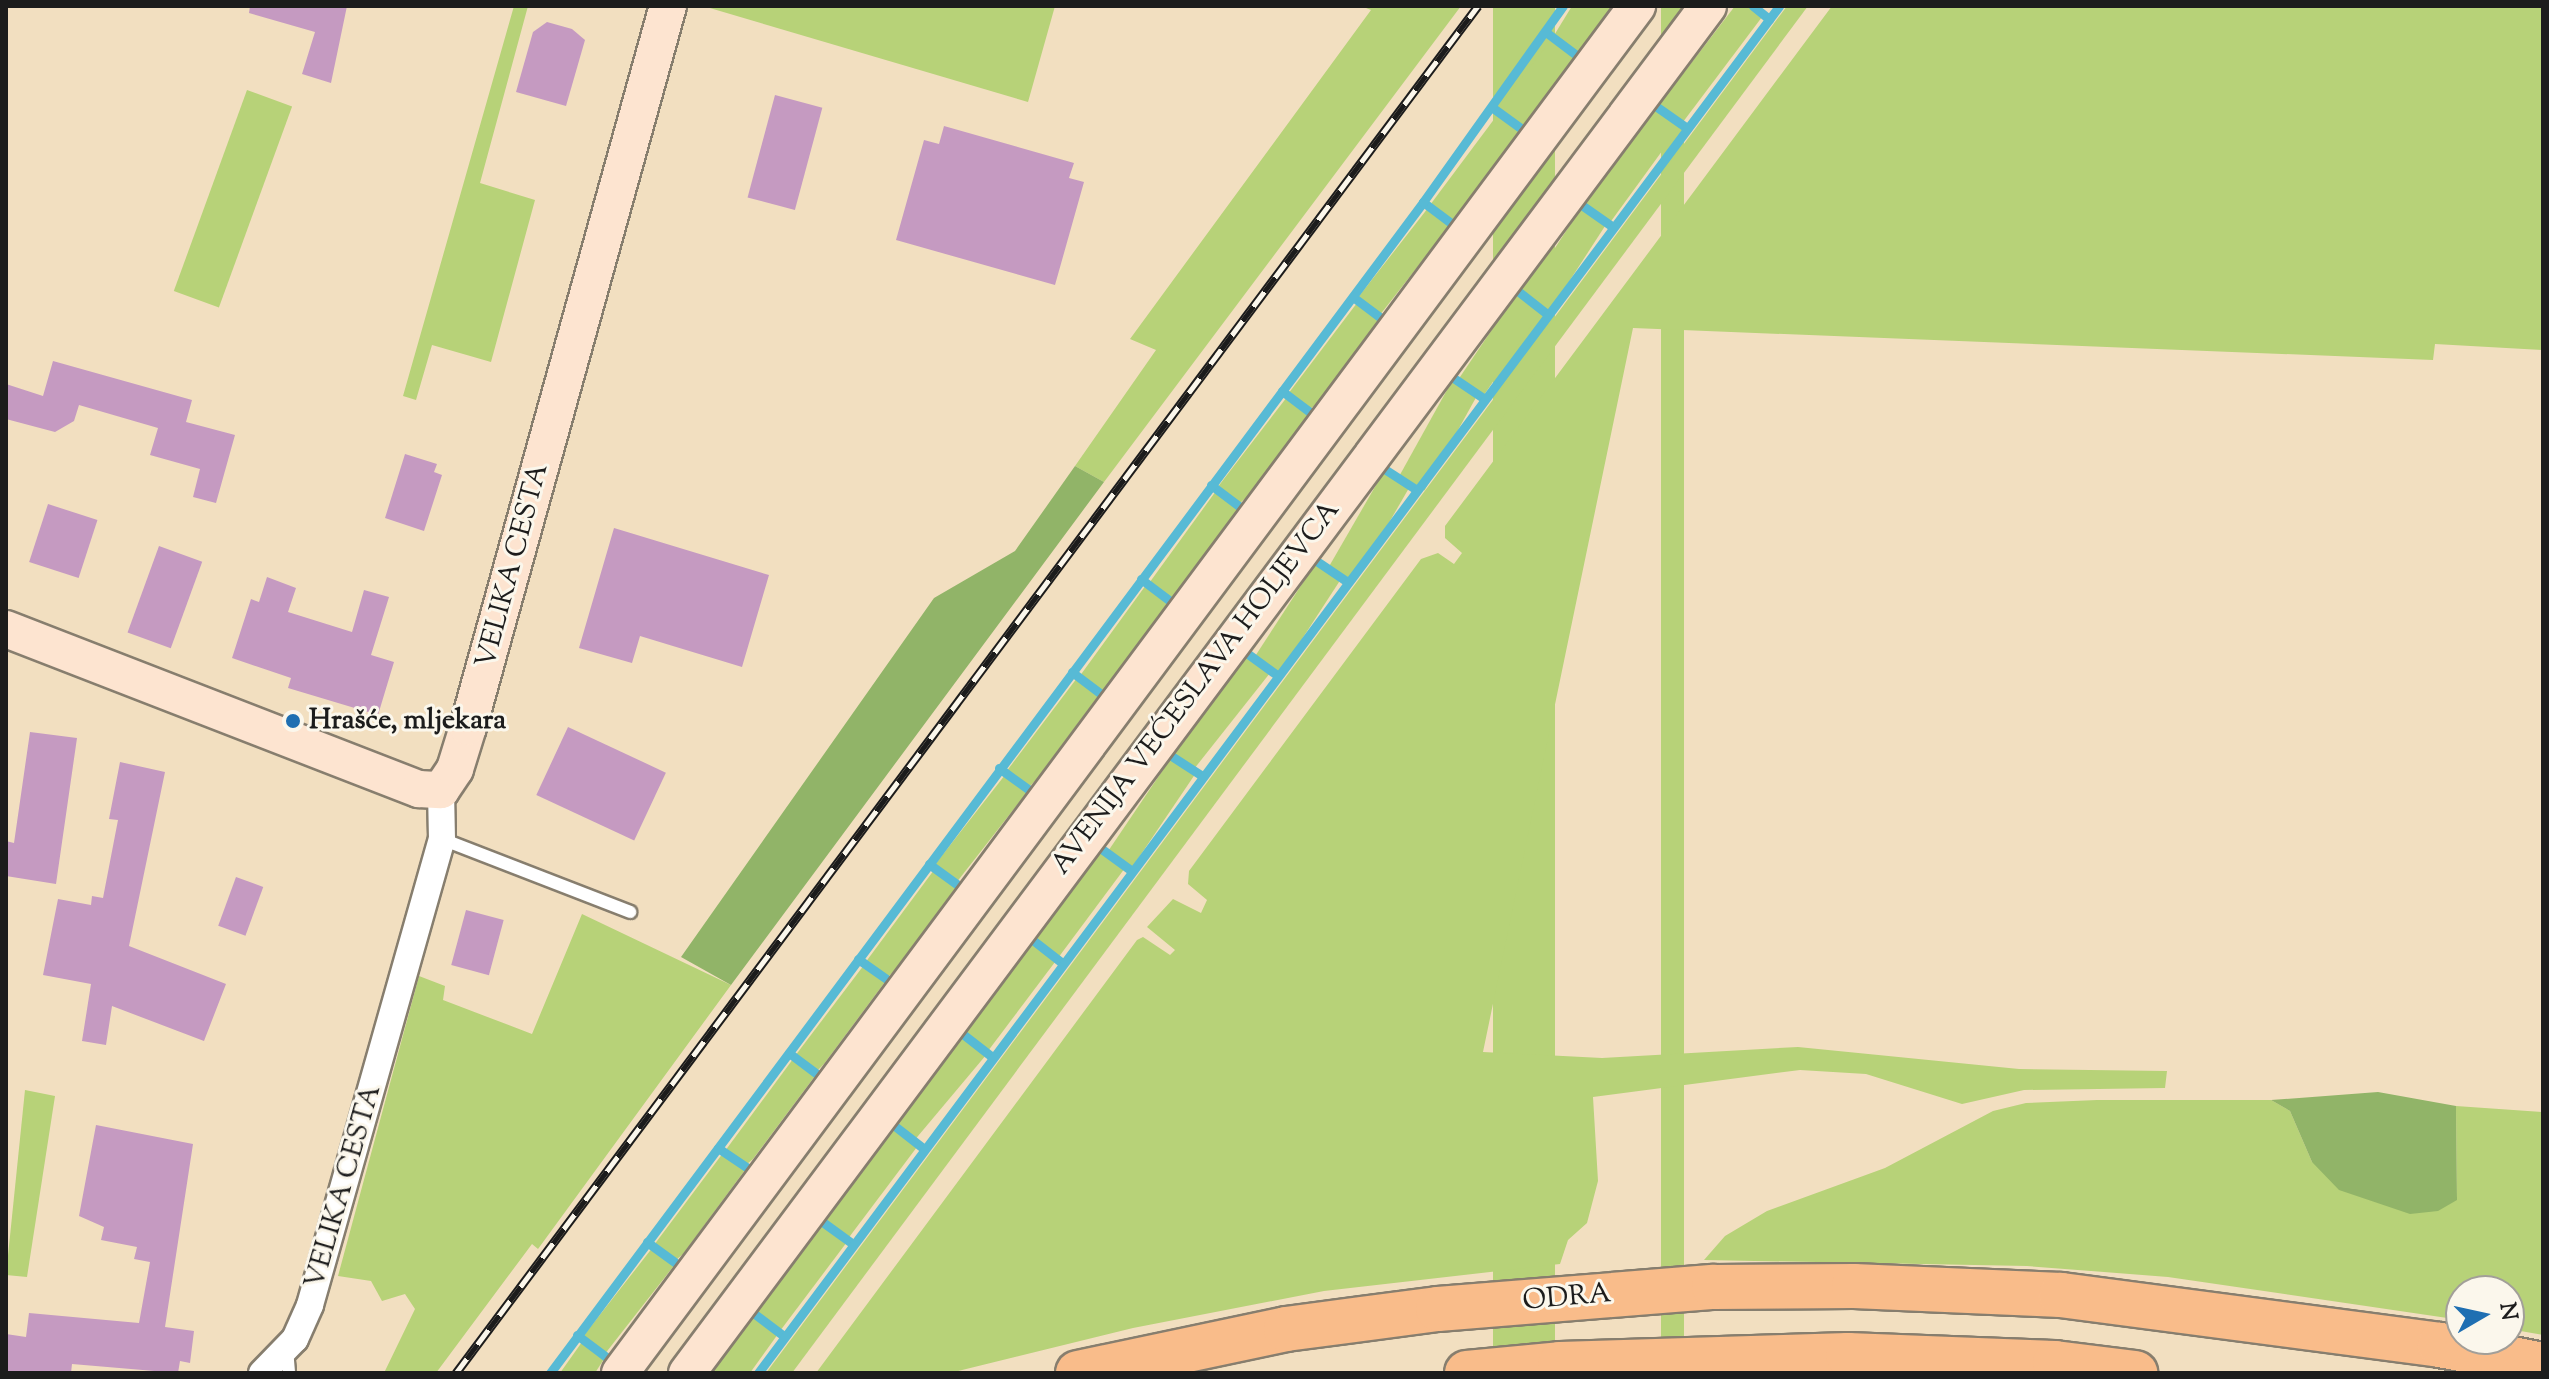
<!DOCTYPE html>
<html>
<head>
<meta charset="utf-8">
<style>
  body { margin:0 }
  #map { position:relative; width:2549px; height:1379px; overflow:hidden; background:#f2dfc0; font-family:"Sorts Mill Goudy",serif }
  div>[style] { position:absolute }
  .green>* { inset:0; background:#b7d278; transform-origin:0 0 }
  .forest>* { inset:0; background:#91b468 }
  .stream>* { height:9px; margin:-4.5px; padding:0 4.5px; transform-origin:4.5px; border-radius:4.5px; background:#57bad5 }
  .building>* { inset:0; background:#c59ac1; transform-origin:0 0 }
  .roads { filter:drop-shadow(2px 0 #877e6e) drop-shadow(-2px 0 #877e6e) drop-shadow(0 2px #877e6e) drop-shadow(0 -2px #877e6e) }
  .service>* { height:12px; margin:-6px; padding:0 6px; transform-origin:6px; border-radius:6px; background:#fff }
  .minor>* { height:26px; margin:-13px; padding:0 13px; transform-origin:13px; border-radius:13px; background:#fff }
  .secondary>* { height:36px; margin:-18px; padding:0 18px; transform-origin:18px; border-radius:18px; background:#fde4d0 }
  .motorway>* { height:44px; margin:-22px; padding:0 22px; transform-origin:22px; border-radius:22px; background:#f9bc8a }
  .rail>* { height:9px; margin-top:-4.5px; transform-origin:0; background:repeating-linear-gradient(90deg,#fbf7ec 0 18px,#1c1c1c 0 36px); box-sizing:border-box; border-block:2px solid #1c1c1c }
  .dots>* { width:22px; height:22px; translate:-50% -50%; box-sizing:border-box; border:4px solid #fbf7ec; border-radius:50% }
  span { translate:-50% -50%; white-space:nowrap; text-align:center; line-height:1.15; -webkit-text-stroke:6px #fbf7ec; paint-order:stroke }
  .street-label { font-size:28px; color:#1c1c1c }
  .poi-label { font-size:28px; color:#1c1c1c; font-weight:700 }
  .left { translate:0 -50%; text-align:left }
  .frame { position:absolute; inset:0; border:8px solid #1c1c1c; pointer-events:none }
  .north { position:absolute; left:2445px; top:1275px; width:80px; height:80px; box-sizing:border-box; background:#fbf7ec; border:2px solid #a29f99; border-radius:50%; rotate:81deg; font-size:22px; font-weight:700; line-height:32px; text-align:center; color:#1c1c1c }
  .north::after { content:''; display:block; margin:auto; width:28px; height:36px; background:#1f6fb2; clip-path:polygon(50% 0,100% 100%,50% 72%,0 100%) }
</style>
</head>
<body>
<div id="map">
  <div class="green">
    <div style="clip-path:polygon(514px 6px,528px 6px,480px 183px,535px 200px,491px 362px,432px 345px,416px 400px,403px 396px)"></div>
    <div style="clip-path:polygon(703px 6px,1055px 6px,1028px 102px)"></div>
    <div style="clip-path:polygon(1361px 6px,1461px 6px,1104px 482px,1075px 466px,1156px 350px,1130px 339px,1371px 10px)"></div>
    <div style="left:1493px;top:6px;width:62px;height:1705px"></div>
    <div style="clip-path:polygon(1572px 6px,1614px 6px,1577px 53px,1553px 37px)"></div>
    <div style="left:1661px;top:6px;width:23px;height:1705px"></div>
    <div style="clip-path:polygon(1735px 6px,1751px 6px,1762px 17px,1683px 122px,1659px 105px)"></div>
    <div style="clip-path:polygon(1787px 6px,1808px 6px,792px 1373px,766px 1373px)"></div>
    <div style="clip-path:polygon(1832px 6px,2543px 7px,2543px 350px,2435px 344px,2433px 360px,1633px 328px,1483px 1052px,1602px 1058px,1798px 1047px,2019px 1069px,2167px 1071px,2165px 1088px,2024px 1090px,1962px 1104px,1866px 1074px,1800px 1070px,1593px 1097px,1598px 1181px,1587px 1223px,1568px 1240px,1560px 1264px,1324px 1291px,1133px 1328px,950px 1373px,816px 1373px,1137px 940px,1143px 937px,1170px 955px,1175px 950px,1147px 927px,1173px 899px,1201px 913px,1207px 900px,1188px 884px,1189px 871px,1421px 559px,1438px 553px,1454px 564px,1462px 553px,1445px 538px,1445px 526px)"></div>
    <div style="left:1552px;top:39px;width:29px;height:90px;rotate:38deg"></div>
    <div style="left:247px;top:90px;width:48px;height:214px;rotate:20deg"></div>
    <div style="left:1655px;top:108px;width:31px;height:120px;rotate:36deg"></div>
    <div style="clip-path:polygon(1498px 114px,1520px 131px,1459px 214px,1452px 220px,1444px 217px,1430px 205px)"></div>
    <div style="left:1428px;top:208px;width:28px;height:115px;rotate:38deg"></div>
    <div style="left:1581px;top:208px;width:30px;height:102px;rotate:33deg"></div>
    <div style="left:1516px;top:294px;width:30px;height:102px;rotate:34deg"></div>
    <div style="clip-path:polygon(1357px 303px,1379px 320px,1318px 403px,1310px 409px,1303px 406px,1288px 394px)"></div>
    <div style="left:1452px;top:381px;width:29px;height:109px;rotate:29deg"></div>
    <div style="clip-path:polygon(1287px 397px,1309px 414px,1247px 497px,1240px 503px,1233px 500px,1217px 488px)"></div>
    <div style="left:1383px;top:473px;width:30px;height:108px;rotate:30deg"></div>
    <div style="left:1216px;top:491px;width:29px;height:114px;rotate:36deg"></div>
    <div style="left:1315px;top:564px;width:30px;height:110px;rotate:33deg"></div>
    <div style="left:1146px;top:585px;width:29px;height:112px;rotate:36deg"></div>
    <div style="clip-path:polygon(1246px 657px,1270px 673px,1194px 769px,1174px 755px)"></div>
    <div style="clip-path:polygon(1077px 678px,1099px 695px,1036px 780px,1029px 787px,1022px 784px,1006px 772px)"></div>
    <div style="left:1171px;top:758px;width:29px;height:112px;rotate:34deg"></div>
    <div style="left:1005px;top:775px;width:28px;height:115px;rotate:38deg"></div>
    <div style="clip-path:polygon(1101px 851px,1125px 868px,1058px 958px,1038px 943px,1038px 935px)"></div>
    <div style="clip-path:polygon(934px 870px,957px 886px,895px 970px,888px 977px,880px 974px,865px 963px)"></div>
    <div style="clip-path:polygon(582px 914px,731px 985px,538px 1249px,532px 1244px,436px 1373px,384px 1373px,415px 1309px,405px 1294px,382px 1301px,371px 1281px,338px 1276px,419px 976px,445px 986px,443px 1000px,532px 1034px)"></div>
    <div style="clip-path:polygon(1032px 943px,1055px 962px,988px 1051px,984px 1050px,967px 1036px,967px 1030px)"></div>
    <div style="clip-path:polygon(864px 965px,885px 982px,824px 1064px,817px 1071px,809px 1068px,795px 1056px)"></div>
    <div style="left:962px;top:1037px;width:30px;height:110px;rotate:40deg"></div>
    <div style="clip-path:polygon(793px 1059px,815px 1076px,753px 1159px,746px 1165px,739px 1162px,725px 1151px)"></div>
    <div style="clip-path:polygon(25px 1090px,55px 1096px,27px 1277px,6px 1275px)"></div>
    <div style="clip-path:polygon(2097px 1100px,2271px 1100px,2290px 1111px,2312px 1162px,2457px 1199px,2456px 1106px,2543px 1112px,2543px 1335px,2509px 1329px,2509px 1291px,2461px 1291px,2461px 1320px,2168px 1277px,2027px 1266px,1704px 1260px,1725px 1236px,1767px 1211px,1885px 1168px,1993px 1111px,2026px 1103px)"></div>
    <div style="left:893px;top:1129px;width:30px;height:115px;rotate:37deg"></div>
    <div style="clip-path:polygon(723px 1153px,745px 1170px,683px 1254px,676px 1260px,669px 1256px,654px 1245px)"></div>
    <div style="left:823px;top:1224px;width:30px;height:111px;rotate:37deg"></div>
    <div style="left:653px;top:1247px;width:28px;height:115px;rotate:38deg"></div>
    <div style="clip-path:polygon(753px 1316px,778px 1334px,750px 1373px,712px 1373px)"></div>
    <div style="clip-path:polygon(582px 1342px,604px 1359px,595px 1373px,560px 1373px)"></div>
  </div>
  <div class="forest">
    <div style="clip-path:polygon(1075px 466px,1104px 482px,731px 985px,681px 957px,934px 598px,1015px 551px)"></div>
    <div style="clip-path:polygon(2378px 1092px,2456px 1106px,2457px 1200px,2438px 1211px,2410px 1214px,2339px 1190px,2312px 1162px,2290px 1111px,2271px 1100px)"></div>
  </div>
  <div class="stream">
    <div style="left:1753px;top:6px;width:21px;rotate:39deg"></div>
    <div style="left:1547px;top:33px;width:36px;rotate:37deg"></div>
    <div style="left:1657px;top:107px;width:37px;rotate:35deg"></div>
    <div style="left:1493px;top:108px;width:34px;rotate:36deg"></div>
    <div style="left:1423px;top:202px;width:34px;rotate:37deg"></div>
    <div style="left:1583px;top:206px;width:37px;rotate:35deg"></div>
    <div style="left:1519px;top:292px;width:34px;rotate:38deg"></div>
    <div style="left:1353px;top:297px;width:34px;rotate:37deg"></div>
    <div style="left:1455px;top:379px;width:34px;rotate:34deg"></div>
    <div style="left:1282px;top:391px;width:35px;rotate:37deg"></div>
    <div style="left:1386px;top:470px;width:35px;rotate:33deg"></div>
    <div style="left:1211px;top:485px;width:35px;rotate:37deg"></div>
    <div style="left:1318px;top:562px;width:34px;rotate:34deg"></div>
    <div style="left:1141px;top:579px;width:35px;rotate:37deg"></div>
    <div style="left:1248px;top:654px;width:36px;rotate:36deg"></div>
    <div style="left:1072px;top:672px;width:35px;rotate:37deg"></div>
    <div style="left:1173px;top:757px;width:35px;rotate:33deg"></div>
    <div style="left:999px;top:768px;width:36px;rotate:36deg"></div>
    <div style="left:1103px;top:850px;width:34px;rotate:36deg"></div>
    <div style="left:929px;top:864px;width:34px;rotate:36deg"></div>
    <div style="left:1034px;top:941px;width:36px;rotate:38deg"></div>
    <div style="left:858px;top:959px;width:35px;rotate:35deg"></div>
    <div style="left:964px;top:1035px;width:36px;rotate:38deg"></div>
    <div style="left:789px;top:1053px;width:34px;rotate:37deg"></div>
    <div style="left:896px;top:1127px;width:36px;rotate:38deg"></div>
    <div style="left:718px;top:1148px;width:34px;rotate:34deg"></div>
    <div style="left:824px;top:1223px;width:36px;rotate:36deg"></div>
    <div style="left:647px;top:1242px;width:34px;rotate:36deg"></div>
    <div style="left:756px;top:1315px;width:35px;rotate:37deg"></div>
    <div style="left:577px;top:1335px;width:36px;rotate:37deg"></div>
    <div style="left:550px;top:1373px;width:1461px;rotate:-53.29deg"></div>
    <div style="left:1423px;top:202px;width:241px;rotate:-54.5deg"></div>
    <div style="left:758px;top:1373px;width:1706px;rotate:-53.24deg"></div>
  </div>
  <div class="building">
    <div style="clip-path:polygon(250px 6px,347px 6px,331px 83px,302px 74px,315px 32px,249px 13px)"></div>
    <div style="clip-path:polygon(547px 22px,572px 29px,585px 40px,566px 106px,516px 92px,533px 32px)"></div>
    <div style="left:775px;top:95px;width:49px;height:106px;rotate:15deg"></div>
    <div style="clip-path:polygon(944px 126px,1074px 163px,1069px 178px,1084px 182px,1055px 285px,896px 240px,924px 140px,939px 144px)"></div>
    <div style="clip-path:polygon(53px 361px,192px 400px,186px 422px,235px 435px,216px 503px,193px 497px,200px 469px,150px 455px,158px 428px,79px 405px,74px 421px,55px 432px,6px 419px,6px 384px,43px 396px)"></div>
    <div style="clip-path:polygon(405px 454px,437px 464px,434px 472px,442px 475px,424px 531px,385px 518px)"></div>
    <div style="left:48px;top:504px;width:52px;height:61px;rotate:18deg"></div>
    <div style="clip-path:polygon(614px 528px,769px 575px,742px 667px,640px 636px,632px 663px,579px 648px)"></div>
    <div style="left:159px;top:546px;width:46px;height:92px;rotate:20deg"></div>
    <div style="clip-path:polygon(267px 577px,296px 588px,288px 612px,352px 632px,364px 590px,389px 597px,371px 655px,394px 662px,378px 715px,288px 688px,291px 678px,232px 658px,251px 599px,259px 602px)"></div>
    <div style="left:568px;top:727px;width:108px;height:75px;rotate:25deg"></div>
    <div style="clip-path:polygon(30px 732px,77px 738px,56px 884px,6px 876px,6px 841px,14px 843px)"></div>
    <div style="clip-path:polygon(120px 762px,165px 772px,129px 946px,226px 984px,204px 1041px,112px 1006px,106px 1045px,82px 1041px,91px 984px,43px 975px,58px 899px,91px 905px,92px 896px,103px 898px,118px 820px,109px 819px)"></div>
    <div style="left:236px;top:877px;width:29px;height:52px;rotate:20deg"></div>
    <div style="left:466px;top:910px;width:39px;height:57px;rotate:15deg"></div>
    <div style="clip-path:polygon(96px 1125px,193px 1144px,165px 1327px,194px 1331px,190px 1363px,180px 1361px,178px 1373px,72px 1364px,71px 1373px,6px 1373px,6px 1334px,26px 1337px,29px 1313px,139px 1323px,150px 1262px,134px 1259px,137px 1247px,101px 1240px,104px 1227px,79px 1216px)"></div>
  </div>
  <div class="roads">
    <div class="service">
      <div style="left:442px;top:839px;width:202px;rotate:21.2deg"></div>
      <div style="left:287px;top:1349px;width:24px;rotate:85deg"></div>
    </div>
    <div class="minor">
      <div style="left:262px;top:1373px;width:47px;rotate:-45.9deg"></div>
      <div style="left:295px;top:1339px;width:37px;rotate:-66deg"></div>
      <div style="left:310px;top:1305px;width:484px;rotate:-74.2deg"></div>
      <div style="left:442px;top:839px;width:49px;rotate:-91.2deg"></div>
    </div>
    <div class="secondary">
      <div style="left:6px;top:629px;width:443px;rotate:21.2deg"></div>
      <div style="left:419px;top:789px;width:22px;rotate:3deg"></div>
      <div style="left:441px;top:790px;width:25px;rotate:-56deg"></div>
      <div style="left:455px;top:769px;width:44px;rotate:-72.8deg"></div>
      <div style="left:468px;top:727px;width:748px;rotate:-74.5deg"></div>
      <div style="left:620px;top:1373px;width:1704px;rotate:-53.35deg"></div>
      <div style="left:687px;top:1373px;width:1706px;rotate:-53.24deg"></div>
    </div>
    <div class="motorway">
      <div style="left:1078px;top:1373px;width:213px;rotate:-11.9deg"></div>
      <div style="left:1286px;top:1329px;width:153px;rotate:-7.5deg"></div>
      <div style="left:1438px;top:1309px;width:277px;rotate:-4.6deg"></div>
      <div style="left:1714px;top:1287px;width:140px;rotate:-0.4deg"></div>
      <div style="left:1854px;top:1286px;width:207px;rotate:2.5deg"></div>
      <div style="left:2061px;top:1295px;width:382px;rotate:7.5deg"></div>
      <div style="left:2440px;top:1345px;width:105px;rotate:11deg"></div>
      <div style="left:1467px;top:1373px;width:93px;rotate:-5.5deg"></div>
      <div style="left:1560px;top:1364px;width:288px;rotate:-1.8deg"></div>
      <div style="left:1848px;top:1355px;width:207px;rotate:2.2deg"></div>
      <div style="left:2055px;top:1363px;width:81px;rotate:7.1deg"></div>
    </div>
  </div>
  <div class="rail">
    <div style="left:456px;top:1373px;width:1707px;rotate:-53.22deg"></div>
  </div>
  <div class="dots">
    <div style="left:293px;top:721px;background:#1f6fb2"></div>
  </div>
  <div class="street-label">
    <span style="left:513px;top:566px;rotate:-75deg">VELIKA CESTA</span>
    <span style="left:1196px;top:688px;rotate:-53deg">AVENIJA VEĆESLAVA HOLJEVCA</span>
    <span style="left:344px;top:1187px;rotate:-74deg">VELIKA CESTA</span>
    <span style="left:1567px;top:1298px;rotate:-5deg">ODRA</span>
  </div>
  <div class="poi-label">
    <span class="left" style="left:309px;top:721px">Hrašće, mljekara</span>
  </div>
  <div class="frame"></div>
  <div class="north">N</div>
</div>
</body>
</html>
